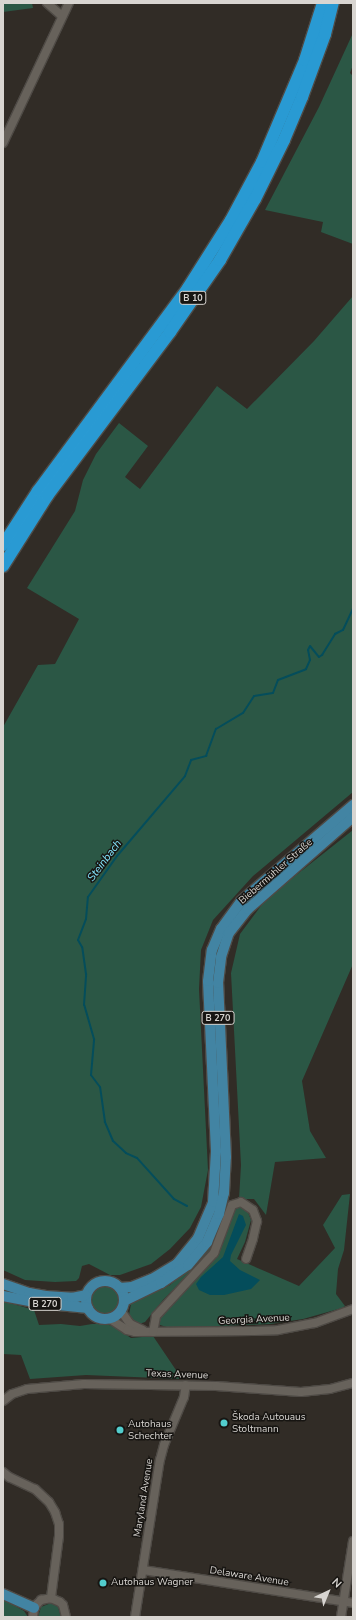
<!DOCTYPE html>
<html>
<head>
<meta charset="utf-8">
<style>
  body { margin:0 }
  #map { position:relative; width:356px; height:1620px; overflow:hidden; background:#312c26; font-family:"Nunito Sans",sans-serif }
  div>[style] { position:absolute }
  .green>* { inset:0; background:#2b5745 }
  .round { border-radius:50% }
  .water>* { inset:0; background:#044d5b }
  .stream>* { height:2px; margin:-1px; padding:0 1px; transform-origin:1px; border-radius:1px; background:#044d5b }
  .roads { filter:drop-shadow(1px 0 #4e4a45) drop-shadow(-1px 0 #4e4a45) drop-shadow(0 1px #4e4a45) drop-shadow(0 -1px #4e4a45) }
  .minor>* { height:8px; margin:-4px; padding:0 4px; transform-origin:4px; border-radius:4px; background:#67625b }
  .major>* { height:10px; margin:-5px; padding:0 5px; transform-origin:5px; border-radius:5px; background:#4284a3 }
  .major>.ring { margin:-5px; padding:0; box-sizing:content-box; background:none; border:10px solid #4284a3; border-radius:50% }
  .highway>* { height:12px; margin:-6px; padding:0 6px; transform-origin:6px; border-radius:6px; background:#299ad3 }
  .dots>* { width:11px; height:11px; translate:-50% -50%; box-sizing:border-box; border:2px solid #171512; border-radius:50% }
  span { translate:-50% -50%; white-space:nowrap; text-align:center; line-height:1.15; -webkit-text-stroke:3px #171512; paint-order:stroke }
  .shield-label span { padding:1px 3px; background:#171512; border:1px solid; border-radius:3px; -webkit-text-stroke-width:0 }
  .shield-label { font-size:9px; color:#d8d5d1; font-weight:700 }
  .street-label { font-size:10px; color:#d8d5d1 }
  .poi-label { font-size:10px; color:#d8d5d1 }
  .left { translate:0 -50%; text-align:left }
  .water-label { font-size:11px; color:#83e4fd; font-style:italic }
  .frame { position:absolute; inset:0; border:4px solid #d8d5d1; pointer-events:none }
  .north { position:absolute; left:308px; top:1572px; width:40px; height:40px; -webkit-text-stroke:3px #171512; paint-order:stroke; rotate:44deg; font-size:11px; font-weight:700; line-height:16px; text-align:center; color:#d8d5d1 }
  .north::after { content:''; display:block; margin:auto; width:14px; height:18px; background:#d8d5d1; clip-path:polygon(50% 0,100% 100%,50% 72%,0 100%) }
</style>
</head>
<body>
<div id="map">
  <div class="green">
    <div style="clip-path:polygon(3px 3px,32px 3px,33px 8px,3px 12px)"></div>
    <div style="clip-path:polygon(353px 33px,353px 65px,350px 73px,353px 76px,353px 244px,321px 232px,323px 222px,265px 210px,319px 107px)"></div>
    <div style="clip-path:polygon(353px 296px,353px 792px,253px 876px,213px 920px,201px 950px,199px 989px,208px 1170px,201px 1207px,190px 1228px,170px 1249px,151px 1264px,120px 1275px,110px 1275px,89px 1264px,82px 1266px,79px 1278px,76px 1281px,55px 1282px,25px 1280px,3px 1270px,3px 727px,38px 665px,55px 664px,79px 619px,27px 588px,75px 511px,83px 480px,96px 454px,119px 423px,148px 446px,125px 477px,140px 489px,217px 386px,247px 409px,314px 341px)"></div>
    <div style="clip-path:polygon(353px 830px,353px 964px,302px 1081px,310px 1131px,326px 1158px,275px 1162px,266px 1215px,254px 1199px,239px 1199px,241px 1165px,231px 973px,240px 934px,266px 899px)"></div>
    <div style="clip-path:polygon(350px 1194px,344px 1250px,338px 1269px,336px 1294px,345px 1306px,342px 1308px,303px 1319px,270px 1324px,170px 1328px,160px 1325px,159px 1319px,162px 1312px,206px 1267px,223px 1243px,231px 1216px,236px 1208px,243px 1207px,248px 1212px,251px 1220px,245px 1242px,237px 1259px,299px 1286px,335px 1248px,323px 1225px,342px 1195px)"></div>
    <div style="clip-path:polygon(218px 1234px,207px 1255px,163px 1300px,145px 1322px,139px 1324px,133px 1322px,129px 1315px,131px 1304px,170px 1285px,184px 1273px,210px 1246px)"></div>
    <div class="round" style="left:90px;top:1284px;width:30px;height:30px"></div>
    <div style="clip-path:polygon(3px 1301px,34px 1310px,39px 1325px,61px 1324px,80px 1326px,92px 1324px,107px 1324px,116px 1328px,131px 1338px,153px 1336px,182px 1379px,86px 1375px,30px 1379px,21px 1355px,3px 1354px)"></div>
    <div style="clip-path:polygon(3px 1599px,24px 1611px,28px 1617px,3px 1617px)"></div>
    <div style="clip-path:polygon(51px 1603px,58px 1607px,61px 1617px,38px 1617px,41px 1607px)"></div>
  </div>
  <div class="water">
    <div style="clip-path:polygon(239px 1214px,243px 1216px,246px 1225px,231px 1255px,230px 1261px,240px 1270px,260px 1280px,251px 1289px,224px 1295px,210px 1295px,199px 1290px,196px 1284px,201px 1277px,223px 1257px)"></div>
  </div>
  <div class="stream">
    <div style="left:187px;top:1206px;width:15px;rotate:-152deg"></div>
    <div style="left:174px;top:1199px;width:55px;rotate:-132.1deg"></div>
    <div style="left:137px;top:1158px;width:12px;rotate:-156deg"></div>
    <div style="left:126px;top:1153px;width:18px;rotate:-137deg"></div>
    <div style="left:113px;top:1141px;width:21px;rotate:-113deg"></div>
    <div style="left:105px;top:1122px;width:35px;rotate:-98deg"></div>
    <div style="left:100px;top:1087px;width:15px;rotate:-127deg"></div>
    <div style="left:91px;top:1075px;width:36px;rotate:-85deg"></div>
    <div style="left:94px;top:1039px;width:35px;rotate:-106deg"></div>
    <div style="left:84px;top:1005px;width:31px;rotate:-86deg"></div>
    <div style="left:86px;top:974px;width:27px;rotate:-98deg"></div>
    <div style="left:82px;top:947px;width:8px;rotate:-120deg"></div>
    <div style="left:78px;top:940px;width:22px;rotate:-69deg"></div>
    <div style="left:86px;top:919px;width:22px;rotate:-85deg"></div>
    <div style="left:88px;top:897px;width:50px;rotate:-54.7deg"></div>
    <div style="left:117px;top:856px;width:105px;rotate:-49.6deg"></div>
    <div style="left:185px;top:776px;width:17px;rotate:-69deg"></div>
    <div style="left:191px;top:760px;width:16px;rotate:-15deg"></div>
    <div style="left:206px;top:756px;width:29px;rotate:-70deg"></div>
    <div style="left:216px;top:729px;width:31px;rotate:-31deg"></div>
    <div style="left:243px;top:713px;width:20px;rotate:-57deg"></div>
    <div style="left:254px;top:696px;width:19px;rotate:-9deg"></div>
    <div style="left:273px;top:693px;width:14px;rotate:-69deg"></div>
    <div style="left:278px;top:680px;width:30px;rotate:-21deg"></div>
    <div style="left:306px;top:669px;width:10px;rotate:-66deg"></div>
    <div style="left:310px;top:660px;width:10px;rotate:-101deg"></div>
    <div style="left:308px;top:650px;width:4px;rotate:-63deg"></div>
    <div style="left:310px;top:646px;width:14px;rotate:51deg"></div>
    <div style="left:319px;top:657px;width:4px;rotate:-34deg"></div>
    <div style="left:322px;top:655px;width:25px;rotate:-58deg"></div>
    <div style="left:335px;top:634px;width:9px;rotate:-27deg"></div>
    <div style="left:343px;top:630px;width:23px;rotate:-65deg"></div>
  </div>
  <div class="roads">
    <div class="minor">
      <div style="left:47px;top:3px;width:20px;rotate:41deg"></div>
      <div style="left:3px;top:143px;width:155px;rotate:-64.8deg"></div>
      <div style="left:121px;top:1311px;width:16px;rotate:55deg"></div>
      <div style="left:130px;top:1324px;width:14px;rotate:25deg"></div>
      <div style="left:110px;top:1319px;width:20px;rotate:33deg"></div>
      <div style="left:127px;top:1330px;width:8px;rotate:14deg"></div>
      <div style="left:135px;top:1332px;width:119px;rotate:-0.5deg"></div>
      <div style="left:254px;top:1331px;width:24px;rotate:-2deg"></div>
      <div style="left:278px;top:1330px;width:38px;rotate:-11deg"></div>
      <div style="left:315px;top:1323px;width:40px;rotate:-20.2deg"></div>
      <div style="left:153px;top:1332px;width:16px;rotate:-79deg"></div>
      <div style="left:156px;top:1316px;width:86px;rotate:-47.4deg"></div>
      <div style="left:214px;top:1253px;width:51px;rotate:-69.4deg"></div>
      <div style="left:232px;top:1205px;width:9px;rotate:-18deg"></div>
      <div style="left:241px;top:1202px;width:14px;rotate:34deg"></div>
      <div style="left:253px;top:1210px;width:12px;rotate:70deg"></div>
      <div style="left:257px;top:1221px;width:18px;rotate:103deg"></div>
      <div style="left:253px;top:1239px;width:21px;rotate:109deg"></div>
      <div style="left:3px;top:1401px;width:11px;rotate:-38deg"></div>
      <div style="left:12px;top:1394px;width:16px;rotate:-18deg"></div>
      <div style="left:27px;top:1389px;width:57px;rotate:-5deg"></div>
      <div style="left:84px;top:1384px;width:132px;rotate:0.9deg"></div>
      <div style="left:216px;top:1386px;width:85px;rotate:4deg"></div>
      <div style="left:301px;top:1392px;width:29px;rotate:-6deg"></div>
      <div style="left:330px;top:1389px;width:24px;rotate:-15deg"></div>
      <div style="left:3px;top:1472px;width:8px;rotate:40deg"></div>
      <div style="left:9px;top:1477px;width:29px;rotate:25deg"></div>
      <div style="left:35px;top:1489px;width:19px;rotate:43deg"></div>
      <div style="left:49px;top:1502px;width:12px;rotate:59deg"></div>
      <div style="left:55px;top:1512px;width:13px;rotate:72deg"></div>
      <div style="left:59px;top:1524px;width:12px;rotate:90deg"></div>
      <div style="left:59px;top:1536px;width:63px;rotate:97.4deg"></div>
      <div style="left:143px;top:1570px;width:213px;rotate:8.9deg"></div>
      <div style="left:33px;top:1617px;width:9px;rotate:-84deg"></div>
      <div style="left:34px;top:1608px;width:5px;rotate:-53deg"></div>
      <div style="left:37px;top:1604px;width:6px;rotate:-45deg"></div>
      <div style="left:41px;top:1600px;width:10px;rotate:-11deg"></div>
      <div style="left:51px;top:1598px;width:10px;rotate:24deg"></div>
      <div style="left:60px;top:1602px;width:4px;rotate:45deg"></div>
      <div style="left:63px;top:1605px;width:12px;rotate:76deg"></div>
      <div style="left:135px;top:1617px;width:159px;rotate:-81deg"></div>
      <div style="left:160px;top:1460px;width:16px;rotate:-75deg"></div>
      <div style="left:164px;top:1445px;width:52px;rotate:-67.4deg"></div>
      <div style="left:184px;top:1397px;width:12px;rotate:-81deg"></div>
      <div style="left:341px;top:1617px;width:77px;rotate:-81deg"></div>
    </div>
    <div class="major">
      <div class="ring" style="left:86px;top:1281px;width:28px;height:28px"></div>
      <div style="left:3px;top:1284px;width:28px;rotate:19deg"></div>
      <div style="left:29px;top:1293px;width:17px;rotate:10deg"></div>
      <div style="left:46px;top:1296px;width:26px;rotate:4deg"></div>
      <div style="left:72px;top:1298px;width:14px;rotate:-12deg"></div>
      <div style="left:120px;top:1288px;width:12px;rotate:-5deg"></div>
      <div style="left:132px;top:1287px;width:22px;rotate:-22deg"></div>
      <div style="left:152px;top:1279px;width:29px;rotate:-31deg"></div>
      <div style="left:177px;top:1264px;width:33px;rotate:-51deg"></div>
      <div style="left:198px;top:1238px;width:39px;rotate:-67deg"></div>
      <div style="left:213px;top:1202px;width:51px;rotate:-86.6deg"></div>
      <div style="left:216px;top:1151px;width:170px;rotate:-92.7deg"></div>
      <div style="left:208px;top:981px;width:31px;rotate:-83deg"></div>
      <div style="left:212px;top:950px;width:23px;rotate:-67deg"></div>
      <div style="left:221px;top:929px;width:34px;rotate:-54deg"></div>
      <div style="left:241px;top:901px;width:148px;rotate:-40.6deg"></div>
      <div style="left:3px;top:1296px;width:36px;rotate:11deg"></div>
      <div style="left:38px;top:1303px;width:50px;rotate:5.7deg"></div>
      <div style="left:124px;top:1301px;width:41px;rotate:-25.9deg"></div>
      <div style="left:161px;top:1283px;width:32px;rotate:-34deg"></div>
      <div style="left:188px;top:1265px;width:30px;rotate:-50deg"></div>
      <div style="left:207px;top:1242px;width:30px;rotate:-67deg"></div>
      <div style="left:219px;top:1214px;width:22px;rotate:-77deg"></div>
      <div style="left:224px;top:1193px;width:36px;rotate:-87deg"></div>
      <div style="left:226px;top:1157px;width:174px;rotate:-92.6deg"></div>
      <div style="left:218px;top:983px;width:26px;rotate:-83deg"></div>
      <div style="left:221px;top:957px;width:25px;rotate:-72deg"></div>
      <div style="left:229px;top:933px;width:31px;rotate:-52deg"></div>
      <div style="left:248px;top:909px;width:140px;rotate:-41.2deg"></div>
      <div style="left:3px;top:1594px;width:34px;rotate:24deg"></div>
    </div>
    <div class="highway">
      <div style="left:3px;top:545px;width:64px;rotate:-57.1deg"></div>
      <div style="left:38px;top:491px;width:252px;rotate:-53.5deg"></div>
      <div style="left:188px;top:288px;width:80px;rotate:-57.7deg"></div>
      <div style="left:231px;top:220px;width:66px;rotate:-61.9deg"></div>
      <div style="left:262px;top:162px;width:111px;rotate:-67.1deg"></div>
      <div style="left:305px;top:60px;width:60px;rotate:-72.5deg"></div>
      <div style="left:3px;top:566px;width:83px;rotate:-57.8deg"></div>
      <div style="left:47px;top:496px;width:205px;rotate:-53.1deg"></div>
      <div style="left:170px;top:332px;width:88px;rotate:-55.2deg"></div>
      <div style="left:220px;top:260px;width:70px;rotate:-60.2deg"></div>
      <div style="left:255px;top:199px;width:66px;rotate:-63.8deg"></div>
      <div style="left:284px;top:140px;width:47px;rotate:-67.3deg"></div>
      <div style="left:302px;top:97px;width:67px;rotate:-69.9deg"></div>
      <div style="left:325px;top:34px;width:32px;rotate:-76deg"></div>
    </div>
  </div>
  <div class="dots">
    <div style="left:224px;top:1423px;background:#52cdcd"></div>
    <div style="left:120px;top:1430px;background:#52cdcd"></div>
    <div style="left:103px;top:1583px;background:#52cdcd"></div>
  </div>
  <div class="shield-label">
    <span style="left:193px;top:298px">B 10</span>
    <span style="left:218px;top:1018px">B 270</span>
    <span style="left:45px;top:1304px">B 270</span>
  </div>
  <div class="street-label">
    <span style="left:276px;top:872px;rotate:-41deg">Biebermühler Straße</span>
    <span style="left:254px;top:1320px;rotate:-3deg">Georgia Avenue</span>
    <span style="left:177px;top:1375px;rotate:2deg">Texas Avenue</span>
    <span style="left:144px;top:1498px;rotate:-81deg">Maryland Avenue</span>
    <span style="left:249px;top:1577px;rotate:9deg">Delaware Avenue</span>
  </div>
  <div class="poi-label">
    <span class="left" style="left:232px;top:1423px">Škoda Autouaus<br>Stoltmann</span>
    <span class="left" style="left:128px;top:1430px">Autohaus<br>Schechter</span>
    <span class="left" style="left:111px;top:1583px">Autohaus Wagner</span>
  </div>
  <div class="water-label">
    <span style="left:105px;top:861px;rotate:-53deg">Steinbach</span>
  </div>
  <div class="frame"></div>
  <div class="north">N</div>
</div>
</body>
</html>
